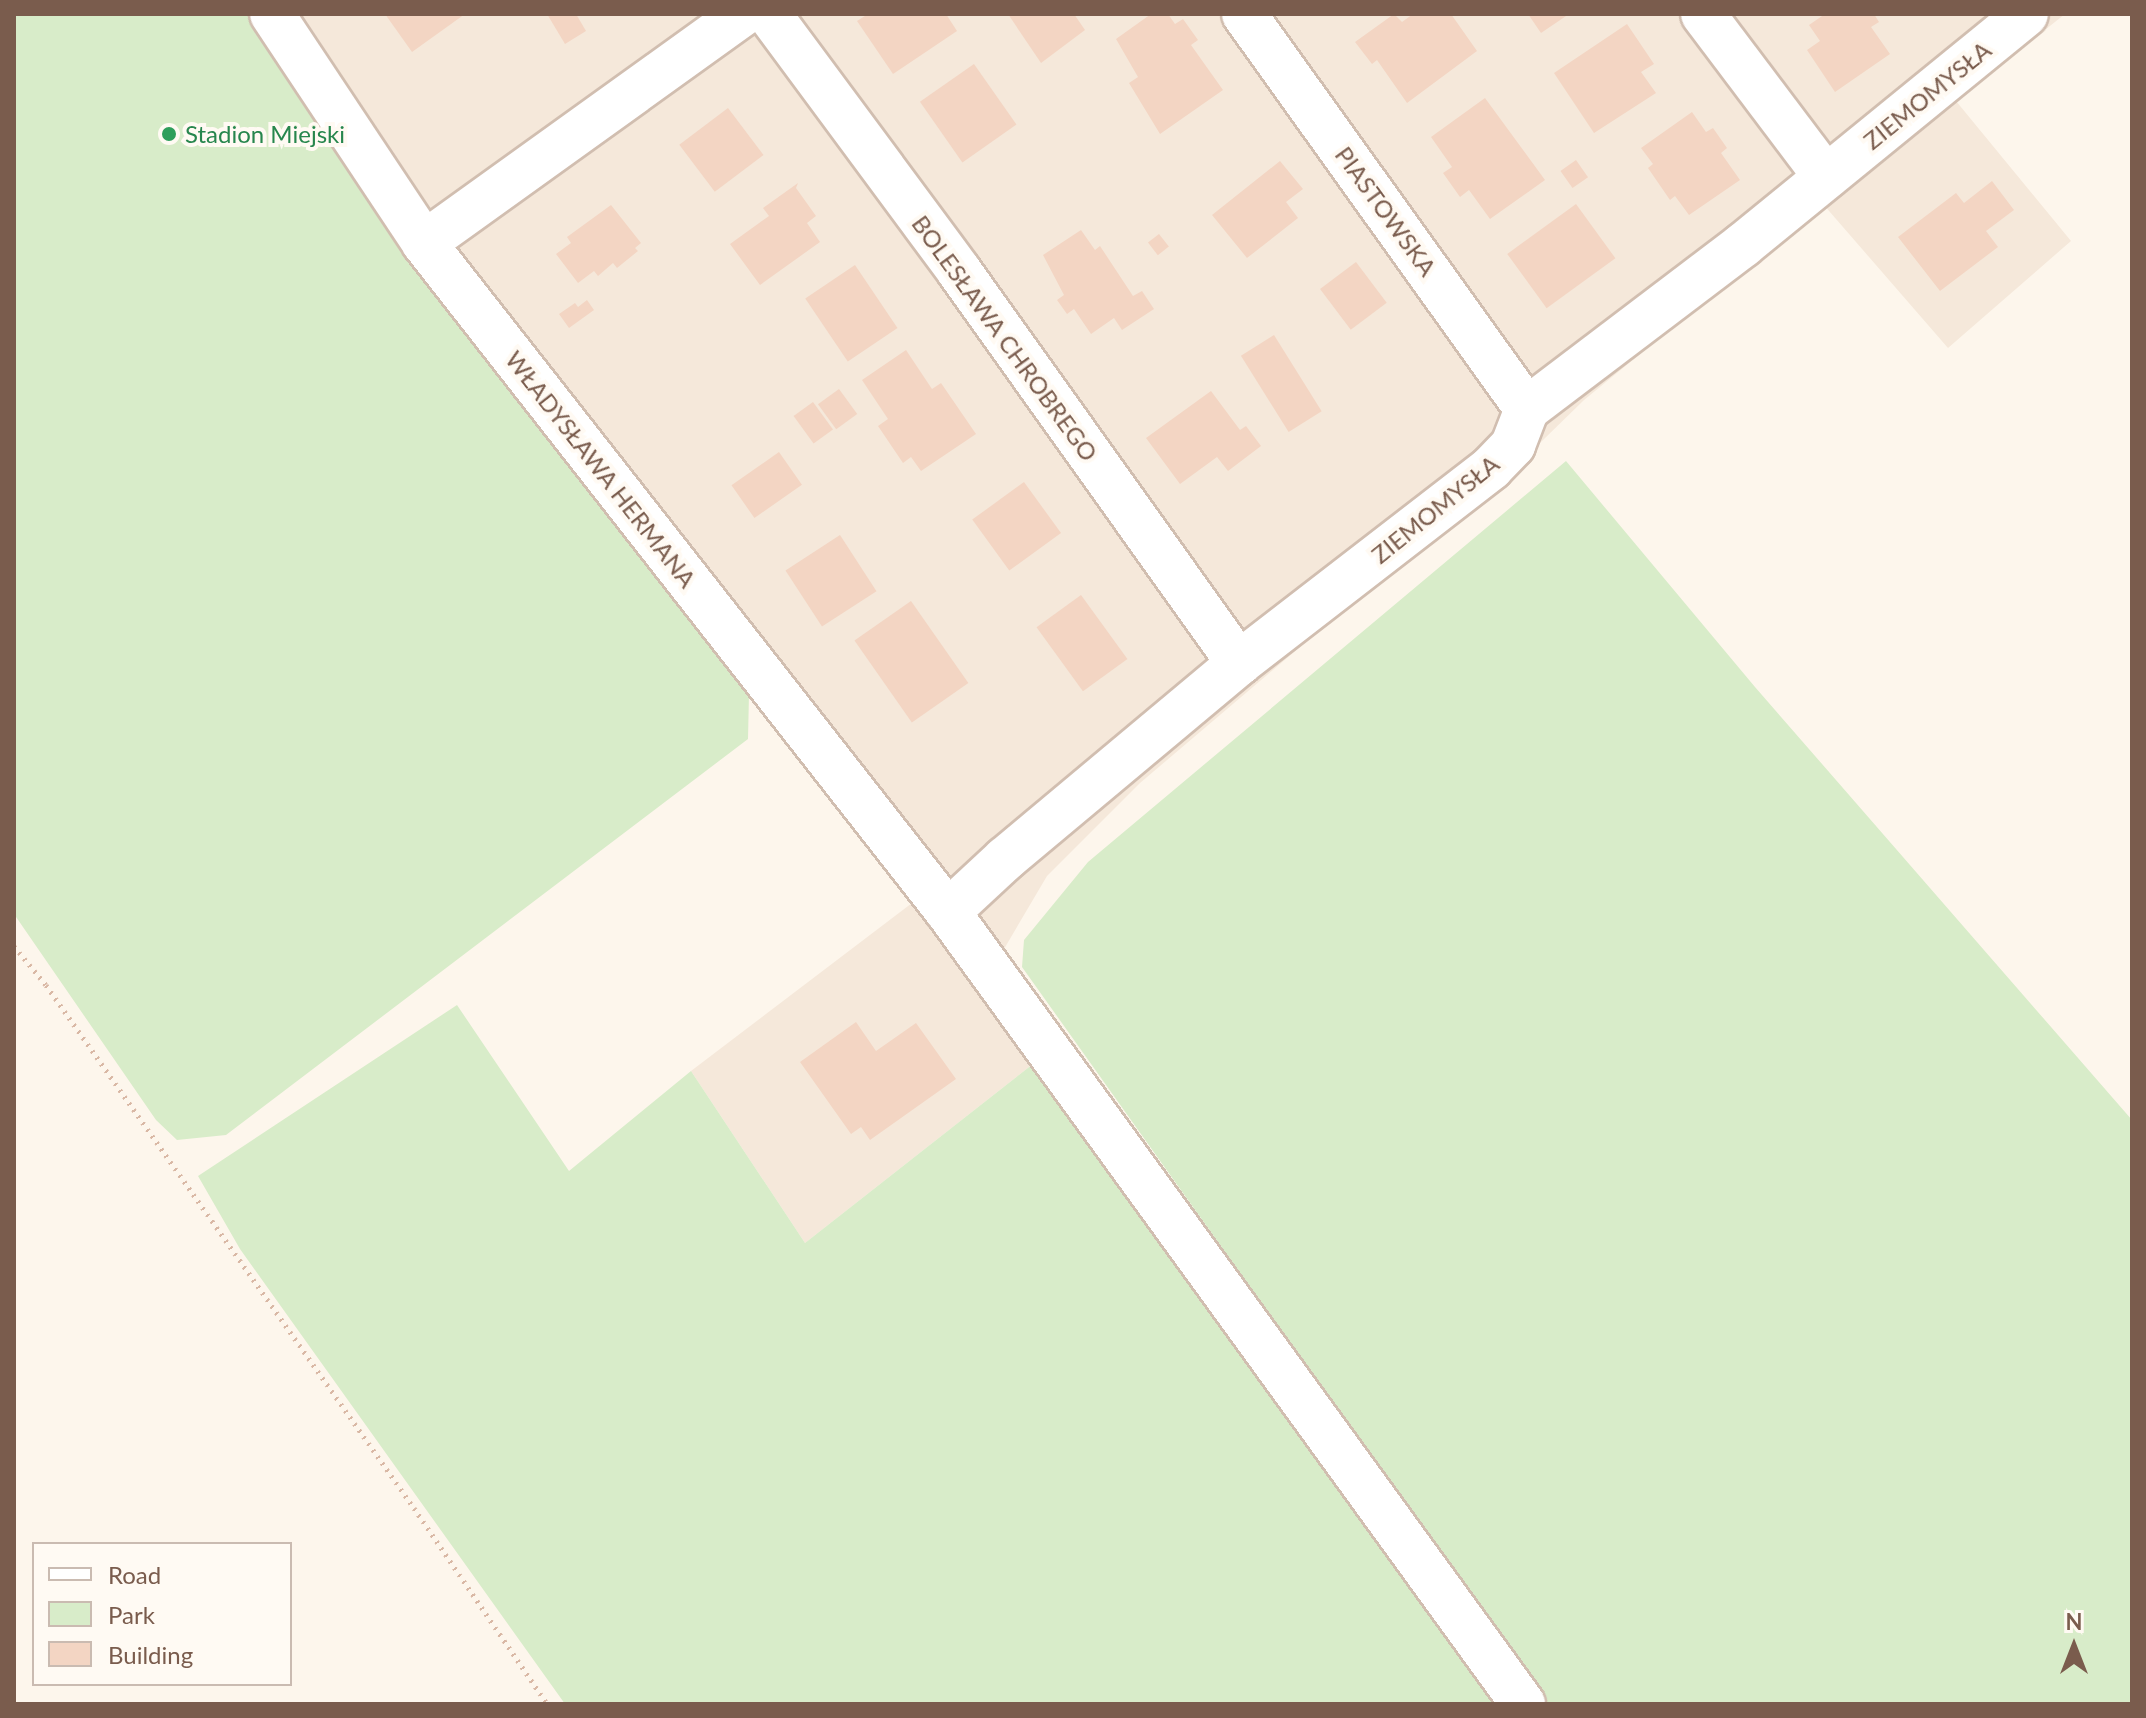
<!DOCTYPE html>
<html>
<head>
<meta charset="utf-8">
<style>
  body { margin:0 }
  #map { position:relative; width:2146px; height:1718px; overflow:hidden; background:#fdf6ec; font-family:Lato,sans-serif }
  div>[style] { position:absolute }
  .residential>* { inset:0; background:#f5e8da }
  .green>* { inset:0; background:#d8ecc9 }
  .building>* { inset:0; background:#f3d5c3; transform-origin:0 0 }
  .path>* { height:5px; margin-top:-2.5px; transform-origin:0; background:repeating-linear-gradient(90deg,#d9b8a5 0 2px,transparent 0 8px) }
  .roads { filter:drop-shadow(2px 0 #d1beb0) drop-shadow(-2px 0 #d1beb0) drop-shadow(0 2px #d1beb0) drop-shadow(0 -2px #d1beb0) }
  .minor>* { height:44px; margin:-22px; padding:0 22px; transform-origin:22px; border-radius:22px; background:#fff }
  .dots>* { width:22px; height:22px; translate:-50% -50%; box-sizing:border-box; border:4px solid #fffaf3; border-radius:50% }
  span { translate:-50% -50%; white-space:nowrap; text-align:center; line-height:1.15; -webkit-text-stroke:8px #fffaf3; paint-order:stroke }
  .street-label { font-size:24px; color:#7a5c4d }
  .leisure-label { font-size:24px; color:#27864d }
  .left { translate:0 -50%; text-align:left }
  .frame { position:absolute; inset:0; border:16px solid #7a5c4d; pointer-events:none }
  .legend { position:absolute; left:32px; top:1542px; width:260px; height:144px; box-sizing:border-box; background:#fffaf3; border:2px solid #cabbb1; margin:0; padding:10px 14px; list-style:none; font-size:24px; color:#7a5c4d }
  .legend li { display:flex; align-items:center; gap:16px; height:40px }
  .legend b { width:40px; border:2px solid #cabbb1 }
  .north { position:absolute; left:2034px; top:1606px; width:80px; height:80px; -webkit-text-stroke:6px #fffaf3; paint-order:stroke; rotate:0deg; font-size:22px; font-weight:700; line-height:32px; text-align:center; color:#7a5c4d }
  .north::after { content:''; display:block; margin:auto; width:28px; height:36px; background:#7a5c4d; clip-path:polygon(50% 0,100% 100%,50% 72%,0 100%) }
</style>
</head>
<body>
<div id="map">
  <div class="residential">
    <div style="clip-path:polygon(278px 14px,2065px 14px,1956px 101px,2071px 241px,1948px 348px,1823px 204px,1584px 400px,1542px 441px,1140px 783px,1047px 876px,981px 988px,1033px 1064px,805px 1243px,691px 1071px,916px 900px)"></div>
  </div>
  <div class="green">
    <div style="clip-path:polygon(14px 14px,247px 14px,403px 254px,749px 694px,748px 739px,226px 1135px,177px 1140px,156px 1120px,14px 914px)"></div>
    <div style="clip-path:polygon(1566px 461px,1755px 687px,2132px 1120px,2132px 1704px,1547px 1704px,1022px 967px,1024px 940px,1088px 862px)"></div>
    <div style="clip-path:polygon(457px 1005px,569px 1171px,691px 1071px,805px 1243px,1033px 1064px,1502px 1704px,565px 1704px,240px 1249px,198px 1176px)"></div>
  </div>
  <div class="building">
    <div style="clip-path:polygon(385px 14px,465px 14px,412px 52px)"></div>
    <div style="clip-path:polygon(547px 14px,576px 14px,586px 31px,565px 44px)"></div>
    <div style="clip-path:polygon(868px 14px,946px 14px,957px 31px,893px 74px,857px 21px)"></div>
    <div style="clip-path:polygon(1008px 14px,1074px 14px,1085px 30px,1041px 63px)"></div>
    <div style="clip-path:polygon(1151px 14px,1168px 14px,1175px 24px,1183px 19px,1198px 40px,1191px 45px,1223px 90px,1160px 134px,1129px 83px,1138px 77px,1116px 39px)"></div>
    <div style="clip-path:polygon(1394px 14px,1402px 22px,1413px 14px,1451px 14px,1477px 51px,1407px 103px,1377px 60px,1372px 64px,1355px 42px)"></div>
    <div style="clip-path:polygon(1528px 14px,1569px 14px,1541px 33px)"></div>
    <div style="clip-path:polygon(1825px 14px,1874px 14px,1879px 22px,1871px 27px,1890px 54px,1835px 92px,1807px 50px,1820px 41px,1809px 25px)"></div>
    <div style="clip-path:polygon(1627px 24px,1654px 64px,1641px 72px,1656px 93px,1594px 133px,1554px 73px)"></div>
    <div style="left:974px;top:64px;width:74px;height:66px;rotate:55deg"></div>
    <div style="clip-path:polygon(1485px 98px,1545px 180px,1490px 219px,1469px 190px,1460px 197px,1443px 173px,1452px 167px,1431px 137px)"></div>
    <div style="left:728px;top:108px;width:59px;height:61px;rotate:53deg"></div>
    <div style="clip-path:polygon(1692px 112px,1706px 132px,1713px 128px,1727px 148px,1721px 153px,1740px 180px,1689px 215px,1675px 196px,1670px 200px,1648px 168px,1653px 164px,1641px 148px)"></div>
    <div style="left:1576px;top:160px;width:21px;height:19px;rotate:55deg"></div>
    <div style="clip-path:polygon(1280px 161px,1303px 189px,1286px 202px,1298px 218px,1247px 258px,1212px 215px)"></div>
    <div style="clip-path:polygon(1992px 181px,2014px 210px,1986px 231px,1998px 247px,1940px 291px,1898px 237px,1956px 193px,1964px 203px)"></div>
    <div style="clip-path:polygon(798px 183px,796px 188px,816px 216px,807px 223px,820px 242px,760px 285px,730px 244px,769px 216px,763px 208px)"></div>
    <div style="left:1576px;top:204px;width:67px;height:85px;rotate:54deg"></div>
    <div style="clip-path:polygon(611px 205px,641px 243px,635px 248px,638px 251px,617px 268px,613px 263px,598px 276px,594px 271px,578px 283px,556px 254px,571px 243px,567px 237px)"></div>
    <div style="clip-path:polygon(1081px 230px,1095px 250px,1100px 246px,1133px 296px,1142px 291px,1154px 309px,1122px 330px,1114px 318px,1091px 334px,1074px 309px,1067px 314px,1057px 300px,1064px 295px,1043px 255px)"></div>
    <div style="left:1159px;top:234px;width:16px;height:14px;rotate:52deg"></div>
    <div style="left:1356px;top:262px;width:51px;height:45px;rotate:53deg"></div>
    <div style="left:855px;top:265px;width:76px;height:60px;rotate:56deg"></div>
    <div style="clip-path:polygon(587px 300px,594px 310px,569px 328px,559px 314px,575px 303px,578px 307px)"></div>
    <div style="left:1274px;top:335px;width:90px;height:39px;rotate:58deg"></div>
    <div style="clip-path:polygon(906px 350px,932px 389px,941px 383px,976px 434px,921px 471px,911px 457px,903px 463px,878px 426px,888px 419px,862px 380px)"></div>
    <div style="left:839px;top:389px;width:31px;height:26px;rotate:54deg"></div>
    <div style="clip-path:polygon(1211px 391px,1240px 430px,1246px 426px,1261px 446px,1228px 471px,1217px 457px,1180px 484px,1146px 438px)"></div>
    <div style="left:813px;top:402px;width:34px;height:24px;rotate:54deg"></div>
    <div style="left:779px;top:452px;width:40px;height:58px;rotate:55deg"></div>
    <div style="left:1024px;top:482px;width:63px;height:64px;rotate:54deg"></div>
    <div style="left:840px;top:535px;width:67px;height:65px;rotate:57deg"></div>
    <div style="left:1081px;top:595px;width:79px;height:55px;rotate:54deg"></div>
    <div style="left:911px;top:601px;width:100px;height:69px;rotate:55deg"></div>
    <div style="clip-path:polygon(856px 1022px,876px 1051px,916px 1023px,956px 1079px,870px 1140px,861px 1127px,851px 1134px,800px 1062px)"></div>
  </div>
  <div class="path">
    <div style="left:14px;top:946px;width:50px;rotate:50.6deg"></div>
    <div style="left:46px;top:985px;width:639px;rotate:54.87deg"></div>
    <div style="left:414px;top:1508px;width:237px;rotate:55.8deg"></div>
  </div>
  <div class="roads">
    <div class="minor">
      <div style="left:272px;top:14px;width:275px;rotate:56.4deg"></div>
      <div style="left:424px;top:243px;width:850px;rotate:51.93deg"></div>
      <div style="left:948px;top:912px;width:979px;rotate:54.02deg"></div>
      <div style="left:769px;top:14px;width:320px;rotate:53.5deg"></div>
      <div style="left:959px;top:271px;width:482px;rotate:54.5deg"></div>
      <div style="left:1244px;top:14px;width:486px;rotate:54.4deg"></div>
      <div style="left:1703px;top:14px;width:204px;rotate:53deg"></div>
      <div style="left:424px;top:243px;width:393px;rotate:-35.7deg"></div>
      <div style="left:948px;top:912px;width:78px;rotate:-42.9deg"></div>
      <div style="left:1005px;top:859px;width:305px;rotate:-39.9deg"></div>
      <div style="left:1239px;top:663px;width:319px;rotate:-37.7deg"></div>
      <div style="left:1491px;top:468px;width:32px;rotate:-46deg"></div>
      <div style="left:1513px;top:445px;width:39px;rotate:-69deg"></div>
      <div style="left:1527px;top:409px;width:271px;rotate:-37.2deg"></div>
      <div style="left:1743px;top:245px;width:365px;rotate:-39.2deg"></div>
    </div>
  </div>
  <div class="dots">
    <div style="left:169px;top:134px;background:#2e9e5b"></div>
  </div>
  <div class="street-label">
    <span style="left:1927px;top:95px;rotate:-39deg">ZIEMOMYSŁA</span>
    <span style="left:1386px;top:211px;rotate:54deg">PIASTOWSKA</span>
    <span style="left:1005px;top:338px;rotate:54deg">BOLESŁAWA CHROBREGO</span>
    <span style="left:601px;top:469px;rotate:52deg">WŁADYSŁAWA HERMANA</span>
    <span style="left:1435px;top:509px;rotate:-39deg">ZIEMOMYSŁA</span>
  </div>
  <div class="leisure-label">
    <span class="left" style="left:185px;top:134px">Stadion Miejski</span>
  </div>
  <div class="frame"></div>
  <ul class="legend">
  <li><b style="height:10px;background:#fff"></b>Road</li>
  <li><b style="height:22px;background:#d8ecc9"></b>Park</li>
  <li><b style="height:22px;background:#f3d5c3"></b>Building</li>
  </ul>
  <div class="north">N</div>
</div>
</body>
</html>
